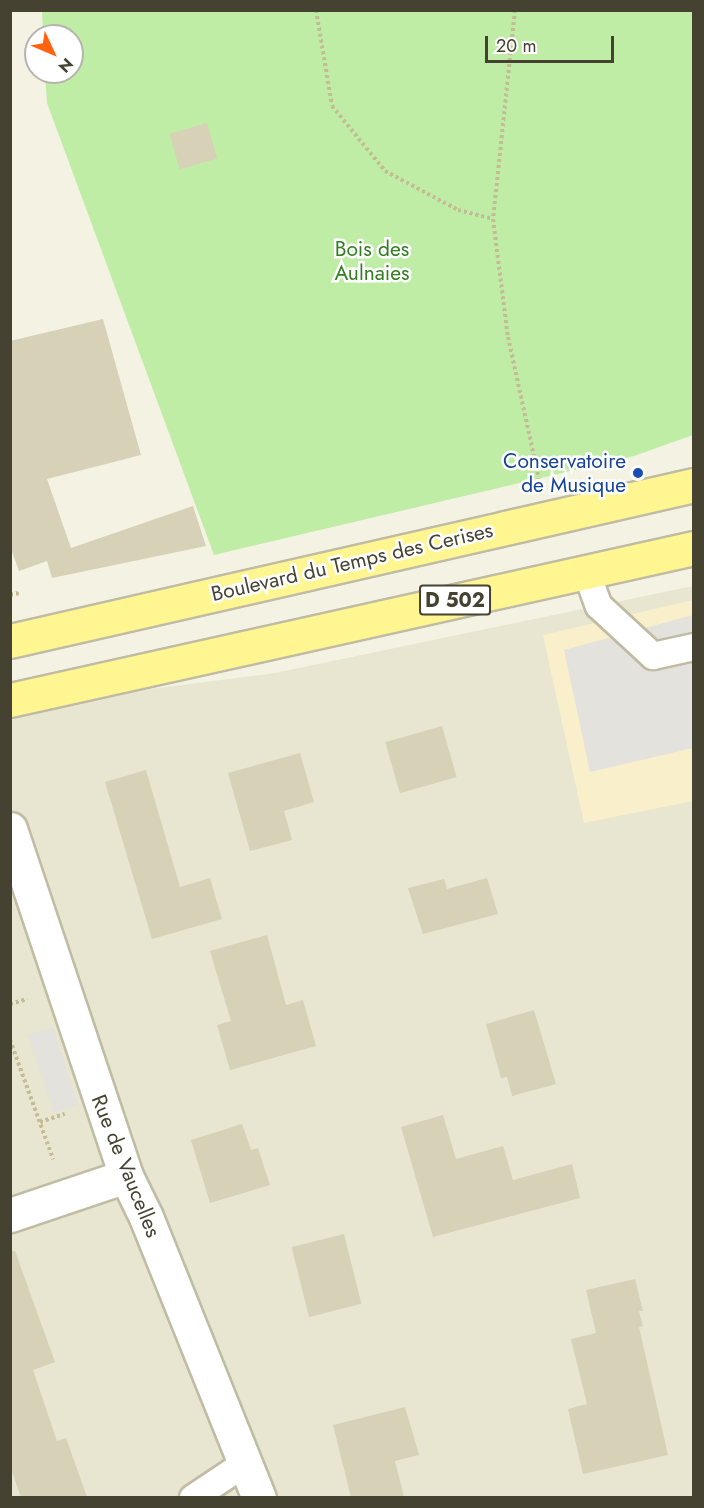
<!DOCTYPE html>
<html>
<head>
<meta charset="utf-8">
<style>
  body { margin:0 }
  #map { position:relative; width:704px; height:1508px; overflow:hidden; background:#f4f2e3; font-family:Jost,sans-serif }
  div>[style] { position:absolute }
  .residential>* { inset:0; background:#e8e6d0 }
  .commercial>* { inset:0; background:#f9efcb }
  .green>* { inset:0; background:#bfeda6 }
  .parking>* { inset:0; background:#e3e2dc; transform-origin:0 0 }
  .building>* { inset:0; background:#d6d1b7; transform-origin:0 0 }
  .path>* { height:4px; margin-top:-2px; transform-origin:0; background:repeating-linear-gradient(90deg,#c4bc94 0 3px,transparent 0 6px) }
  .roads { filter:drop-shadow(2px 0 #c0bca4) drop-shadow(-2px 0 #c0bca4) drop-shadow(0 2px #c0bca4) drop-shadow(0 -2px #c0bca4) }
  .service>* { height:26px; margin:-13px; padding:0 13px; transform-origin:13px; border-radius:13px; background:#fff }
  .minor>* { height:33px; margin:-16.5px; padding:0 16.5px; transform-origin:16.5px; border-radius:16.5px; background:#fff }
  .primary>* { height:33px; margin:-16.5px; padding:0 16.5px; transform-origin:16.5px; border-radius:16.5px; background:#fff691 }
  .dots>* { width:16px; height:16px; translate:-50% -50%; box-sizing:border-box; border:3px solid #fff; border-radius:50% }
  span { translate:-50% -50%; white-space:nowrap; text-align:center; line-height:1.15; -webkit-text-stroke:5px #fff; paint-order:stroke }
  .shield-label span { padding:2px 4px; background:#fff; border:2px solid; border-radius:4px; -webkit-text-stroke-width:0 }
  .shield-label { font-size:20px; color:#464232; font-weight:700 }
  .park-label { font-size:21px; color:#307e1f }
  .transit-label { font-size:21px; color:#164399 }
  .right { translate:-100% -50%; text-align:right }
  .street-label { font-size:21px; color:#464232 }
  .frame { position:absolute; inset:0; border:12px solid #464232; pointer-events:none }
  .north { position:absolute; left:24px; top:24px; width:60px; height:60px; box-sizing:border-box; background:#fff; border:2px solid #b5b3ad; border-radius:50%; rotate:134deg; font-size:16px; font-weight:700; line-height:24px; text-align:center; color:#464232 }
  .north::after { content:''; display:block; margin:auto; width:21px; height:27px; background:#ff630f; clip-path:polygon(50% 0,100% 100%,50% 72%,0 100%) }
  .scale { position:absolute; left:485px; top:36px; width:129px; height:27px; box-sizing:border-box; border:3px solid #464232; border-top:0; padding-left:8px; font-size:18px; line-height:21px; white-space:nowrap; color:#464232; -webkit-text-stroke:4px #fff; paint-order:stroke }
</style>
</head>
<body>
<div id="map">
  <div class="residential">
    <div style="clip-path:polygon(693px 586px,693px 1497px,11px 1497px,10px 707px,275px 673px)"></div>
  </div>
  <div class="commercial">
    <div style="clip-path:polygon(693px 600px,693px 801px,584px 823px,543px 635px)"></div>
  </div>
  <div class="green">
    <div style="clip-path:polygon(42px 11px,693px 11px,693px 435px,634px 456px,214px 555px,47px 103px,45px 72px,72px 72px,72px 36px,43px 36px)"></div>
  </div>
  <div class="parking">
    <div style="clip-path:polygon(693px 615px,693px 748px,590px 772px,564px 650px)"></div>
    <div style="left:53px;top:1027px;width:82px;height:26px;rotate:72deg"></div>
  </div>
  <div class="building">
    <div style="left:207px;top:123px;width:37px;height:39px;rotate:74deg"></div>
    <div style="clip-path:polygon(103px 319px,141px 455px,47px 479px,71px 548px,193px 506px,206px 546px,52px 578px,47px 561px,19px 571px,10px 546px,10px 341px)"></div>
    <div style="left:442px;top:726px;width:53px;height:59px;rotate:74deg"></div>
    <div style="clip-path:polygon(300px 753px,314px 802px,284px 811px,292px 840px,250px 851px,228px 773px)"></div>
    <div style="clip-path:polygon(146px 770px,180px 887px,210px 878px,222px 919px,152px 939px,105px 782px)"></div>
    <div style="clip-path:polygon(487px 878px,498px 914px,423px 934px,408px 888px,444px 879px,447px 889px)"></div>
    <div style="clip-path:polygon(267px 935px,286px 1005px,303px 1000px,316px 1046px,230px 1070px,217px 1025px,231px 1021px,210px 951px)"></div>
    <div style="clip-path:polygon(534px 1010px,556px 1084px,512px 1096px,507px 1077px,501px 1078px,486px 1024px)"></div>
    <div style="clip-path:polygon(443px 1115px,456px 1159px,503px 1146px,513px 1180px,572px 1164px,580px 1198px,433px 1237px,401px 1127px)"></div>
    <div style="clip-path:polygon(242px 1124px,251px 1150px,258px 1148px,270px 1185px,210px 1203px,191px 1140px)"></div>
    <div style="left:344px;top:1234px;width:72px;height:54px;rotate:76deg"></div>
    <div style="clip-path:polygon(10px 1251px,15px 1251px,55px 1362px,33px 1370px,57px 1441px,66px 1438px,87px 1497px,21px 1497px,10px 1466px)"></div>
    <div style="clip-path:polygon(635px 1279px,643px 1311px,639px 1311px,643px 1326px,639px 1327px,668px 1455px,583px 1474px,568px 1409px,587px 1404px,571px 1339px,596px 1333px,586px 1290px)"></div>
    <div style="clip-path:polygon(405px 1407px,419px 1455px,395px 1461px,404px 1497px,351px 1497px,333px 1425px)"></div>
  </div>
  <div class="path">
    <div style="left:316px;top:10px;width:97px;rotate:80.5deg"></div>
    <div style="left:332px;top:106px;width:84px;rotate:50.8deg"></div>
    <div style="left:385px;top:171px;width:83px;rotate:28.1deg"></div>
    <div style="left:458px;top:210px;width:36px;rotate:14deg"></div>
    <div style="left:515px;top:10px;width:210px;rotate:96deg"></div>
    <div style="left:493px;top:219px;width:119px;rotate:82.8deg"></div>
    <div style="left:508px;top:337px;width:145px;rotate:77.7deg"></div>
    <div style="left:10px;top:595px;width:9px;rotate:-13deg"></div>
    <div style="left:10px;top:1004px;width:18px;rotate:-16deg"></div>
    <div style="left:10px;top:1040px;width:127px;rotate:70.1deg"></div>
    <div style="left:40px;top:1122px;width:26px;rotate:-18deg"></div>
  </div>
  <div class="roads">
    <div class="service">
      <div style="left:586px;top:571px;width:37px;rotate:70deg"></div>
      <div style="left:599px;top:606px;width:74px;rotate:42.8deg"></div>
      <div style="left:653px;top:656px;width:42px;rotate:-12.4deg"></div>
      <div style="left:193px;top:1498px;width:65px;rotate:-33.7deg"></div>
    </div>
    <div class="minor">
      <div style="left:10px;top:829px;width:366px;rotate:71.5deg"></div>
      <div style="left:126px;top:1176px;width:46px;rotate:64deg"></div>
      <div style="left:146px;top:1217px;width:303px;rotate:68.1deg"></div>
      <div style="left:10px;top:1215px;width:122px;rotate:-18.6deg"></div>
    </div>
    <div class="primary">
      <div style="left:10px;top:641px;width:702px;rotate:-12.85deg"></div>
      <div style="left:10px;top:700px;width:701px;rotate:-12.53deg"></div>
    </div>
  </div>
  <div class="dots">
    <div style="left:638px;top:473px;background:#1a4fb4"></div>
  </div>
  <div class="shield-label">
    <span style="left:455px;top:600px">D 502</span>
  </div>
  <div class="park-label">
    <span style="left:372px;top:261px">Bois des<br>Aulnaies</span>
  </div>
  <div class="transit-label">
    <span class="right" style="left:626px;top:473px">Conservatoire<br>de Musique</span>
  </div>
  <div class="street-label">
    <span style="left:352px;top:562px;rotate:-13deg">Boulevard du Temps des Cerises</span>
    <span style="left:126px;top:1166px;rotate:68deg">Rue de Vaucelles</span>
  </div>
  <div class="frame"></div>
  <div class="north">N</div>
  <div class="scale">20 m</div>
</div>
</body>
</html>
